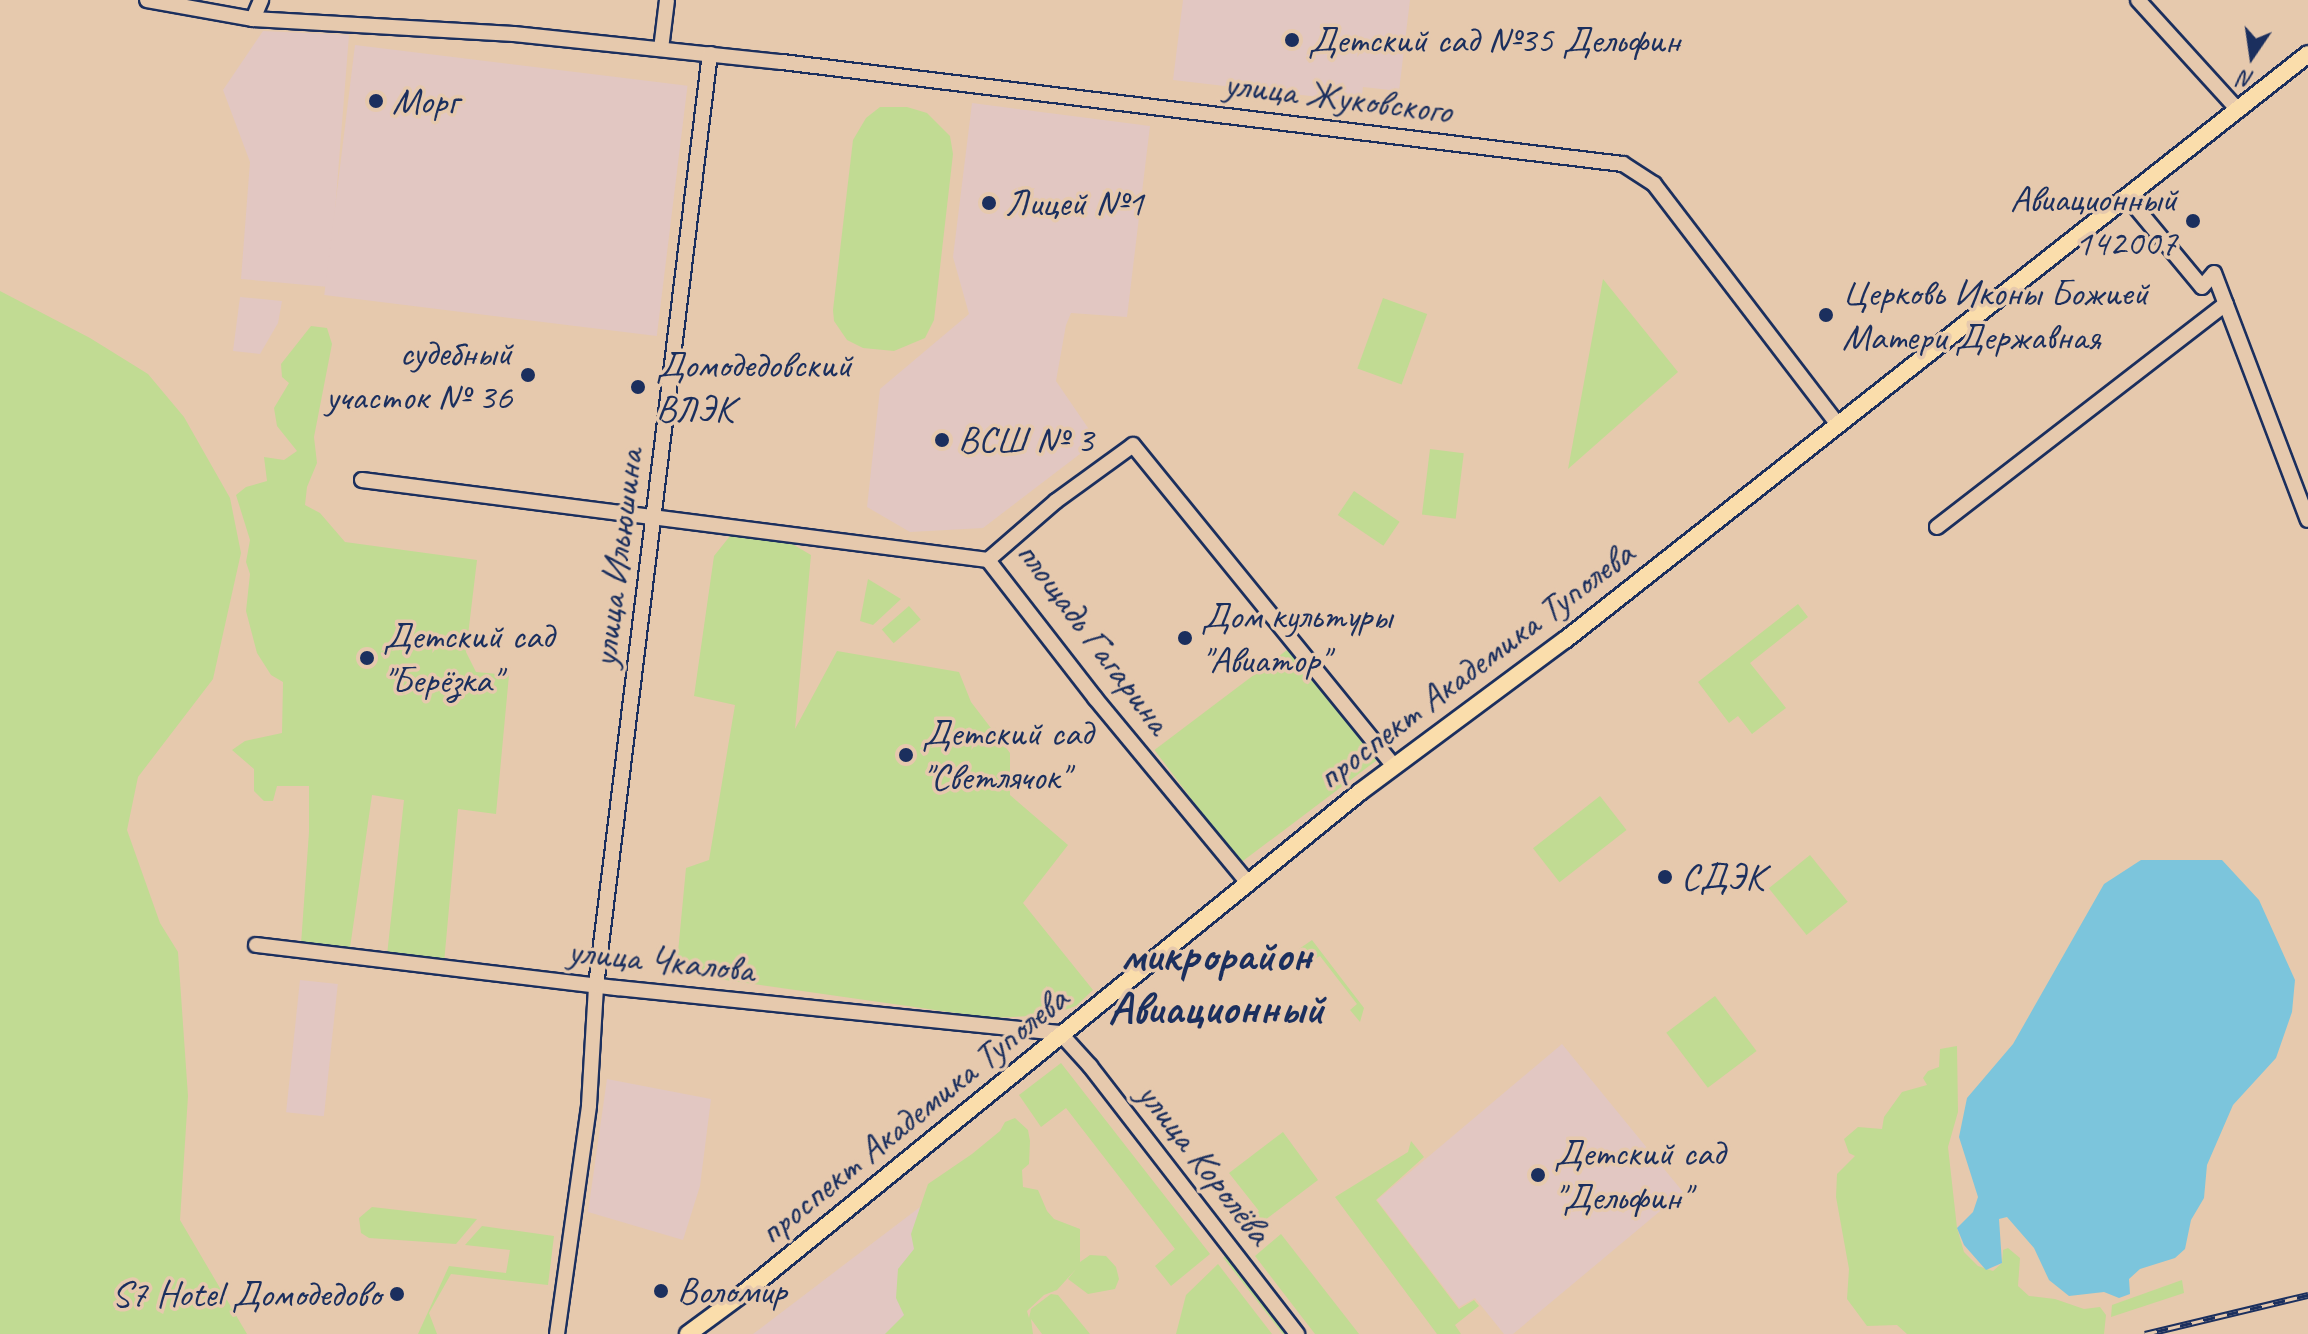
<!DOCTYPE html>
<html>
<head>
<meta charset="utf-8">
<style>
  body { margin:0 }
  #map { position:relative; width:2308px; height:1334px; overflow:hidden; background:#e6c9ad; font-family:Caveat,sans-serif }
  div>[style] { position:absolute }
  .built>* { inset:0; background:#e2c7c2; transform-origin:0 0 }
  .green>* { inset:0; background:#c1db93; transform-origin:0 0 }
  .water>* { inset:0; background:#7cc5dc }
  .roads { filter:drop-shadow(2px 0 #1b2f5e) drop-shadow(-2px 0 #1b2f5e) drop-shadow(0 2px #1b2f5e) drop-shadow(0 -2px #1b2f5e) }
  .minor>* { height:14px; margin:-7px; padding:0 7px; transform-origin:7px; border-radius:7px; background:#e6c9ad }
  .major>* { height:16px; margin:-8px; padding:0 8px; transform-origin:8px; border-radius:8px; background:#faddab }
  .rail>* { height:7px; margin-top:-3.5px; transform-origin:0; background:repeating-linear-gradient(90deg,#e6c9ad 0 12px,#1b2f5e 0 24px); box-sizing:border-box; border-block:2px solid #1b2f5e }
  .dots>* { width:22px; height:22px; translate:-50% -50%; box-sizing:border-box; border:4px solid #e6c9ad; border-radius:50% }
  span { translate:-50% -50%; white-space:nowrap; text-align:center; line-height:1.15; -webkit-text-stroke:7px #e6c9ad; paint-order:stroke }
  .poi-label { font-size:38px; color:#1b2f5e }
  .left { translate:0 -50%; text-align:left }
  .right { translate:-100% -50%; text-align:right }
  .street-label { font-size:38px; color:#1b2f5e }
  .district-label { font-size:46px; color:#1b2f5e; font-weight:700 }
  .north { position:absolute; left:2212px; top:16px; width:80px; height:80px; -webkit-text-stroke:6px #e6c9ad; paint-order:stroke; rotate:193deg; font-size:22px; font-weight:700; line-height:32px; text-align:center; color:#1b2f5e }
  .north::after { content:''; display:block; margin:auto; width:28px; height:36px; background:#1b2f5e; clip-path:polygon(50% 0,100% 100%,50% 72%,0 100%) }
</style>
</head>
<body>
<div id="map">
  <div class="built">
    <div style="clip-path:polygon(1183px 0,1410px 0,1399px 91px,1363px 87px,1361px 102px,1173px 80px)"></div>
    <div style="clip-path:polygon(263px 31px,349px 35px,329px 287px,241px 279px,250px 162px,223px 90px)"></div>
    <div style="left:355px;top:45px;width:335px;height:252px;rotate:7deg"></div>
    <div style="clip-path:polygon(972px 103px,1150px 126px,1127px 317px,1071px 313px,1066px 325px,1056px 381px,1097px 441px,983px 528px,910px 532px,867px 507px,880px 389px,969px 314px,953px 257px)"></div>
    <div style="clip-path:polygon(240px 297px,282px 301px,278px 323px,260px 354px,233px 351px)"></div>
    <div style="left:300px;top:980px;width:38px;height:133px;rotate:6deg"></div>
    <div style="clip-path:polygon(1562px 1044px,1683px 1192px,1513px 1334px,1504px 1334px,1475px 1298px,1459px 1307px,1377px 1200px)"></div>
    <div style="clip-path:polygon(607px 1079px,711px 1099px,700px 1186px,683px 1240px,588px 1212px)"></div>
    <div style="clip-path:polygon(924px 1204px,1028px 1334px,753px 1334px)"></div>
  </div>
  <div class="green">
    <div style="clip-path:polygon(880px 107px,907px 107px,927px 113px,950px 136px,953px 154px,934px 320px,925px 338px,894px 351px,863px 348px,847px 340px,834px 321px,833px 310px,853px 140px,866px 118px)"></div>
    <div style="clip-path:polygon(1603px 279px,1678px 372px,1568px 469px)"></div>
    <div style="clip-path:polygon(0 291px,90px 338px,148px 374px,184px 417px,230px 498px,241px 553px,213px 679px,138px 777px,127px 830px,160px 923px,178px 952px,188px 1096px,180px 1220px,247px 1334px,0 1334px)"></div>
    <div style="left:1383px;top:298px;width:47px;height:75px;rotate:20deg"></div>
    <div style="clip-path:polygon(311px 326px,327px 328px,332px 344px,314px 437px,317px 463px,307px 487px,305px 505px,320px 513px,345px 542px,477px 560px,466px 652px,476px 672px,509px 675px,496px 814px,458px 809px,444px 963px,387px 955px,404px 800px,372px 795px,350px 948px,301px 944px,309px 832px,309px 786px,277px 786px,273px 801px,264px 801px,254px 791px,254px 769px,232px 750px,245px 741px,282px 733px,283px 682px,271px 675px,257px 653px,246px 611px,250px 574px,246px 562px,250px 540px,236px 495px,246px 487px,267px 481px,264px 457px,284px 460px,297px 451px,277px 426px,274px 408px,289px 383px,282px 377px,281px 364px)"></div>
    <div style="left:1430px;top:449px;width:34px;height:66px;rotate:7deg"></div>
    <div style="left:1354px;top:491px;width:55px;height:29px;rotate:34deg"></div>
    <div style="clip-path:polygon(734px 531px,777px 535px,811px 555px,795px 729px,837px 651px,959px 672px,971px 702px,1010px 753px,1010px 795px,1068px 845px,1023px 903px,1093px 990px,1076px 1006px,1051px 1015px,991px 1018px,676px 973px,686px 868px,709px 860px,735px 705px,694px 696px,714px 556px)"></div>
    <div style="clip-path:polygon(868px 579px,901px 599px,873px 625px,860px 621px)"></div>
    <div style="clip-path:polygon(1798px 604px,1808px 617px,1750px 663px,1786px 708px,1752px 734px,1738px 716px,1729px 723px,1698px 682px)"></div>
    <div style="left:909px;top:606px;width:18px;height:36px;rotate:49deg"></div>
    <div style="left:1291px;top:647px;width:142px;height:171px;rotate:53deg"></div>
    <div style="left:1600px;top:796px;width:43px;height:85px;rotate:52deg"></div>
    <div style="left:1810px;top:855px;width:60px;height:53px;rotate:51deg"></div>
    <div style="clip-path:polygon(1312px 940px,1364px 1008px,1360px 1022px,1350px 1010px,1357px 1004px,1320px 956px,1310px 962px,1299px 949px)"></div>
    <div style="left:1715px;top:996px;width:69px;height:61px;rotate:53deg"></div>
    <div style="clip-path:polygon(1957px 1046px,1958px 1112px,1948px 1147px,1957px 1228px,1964px 1252px,1978px 1266px,1993px 1271px,2002px 1263px,2003px 1250px,2008px 1248px,2020px 1258px,2018px 1286px,2029px 1296px,2055px 1299px,2084px 1309px,2100px 1307px,2106px 1315px,2104px 1334px,1907px 1334px,1897px 1325px,1867px 1326px,1847px 1299px,1849px 1269px,1836px 1197px,1837px 1174px,1855px 1156px,1849px 1153px,1844px 1139px,1858px 1127px,1882px 1129px,1884px 1117px,1902px 1092px,1927px 1085px,1923px 1078px,1928px 1071px,1939px 1067px,1940px 1049px)"></div>
    <div style="clip-path:polygon(1061px 1063px,1210px 1254px,1171px 1286px,1155px 1266px,1175px 1249px,1066px 1108px,1041px 1127px,1019px 1095px)"></div>
    <div style="clip-path:polygon(1015px 1118px,1028px 1130px,1030px 1141px,1029px 1164px,1022px 1170px,1023px 1187px,1038px 1190px,1047px 1211px,1054px 1219px,1080px 1229px,1080px 1262px,1090px 1255px,1106px 1256px,1116px 1267px,1119px 1279px,1115px 1289px,1088px 1294px,1068px 1279px,1076px 1269px,1057px 1290px,1044px 1295px,1027px 1311px,1029px 1318px,1031px 1309px,1051px 1294px,1058px 1295px,1090px 1334px,1042px 1334px,1031px 1319px,1033px 1334px,885px 1334px,904px 1315px,896px 1298px,898px 1269px,914px 1249px,911px 1234px,928px 1184px,972px 1154px,1000px 1131px,1005px 1122px)"></div>
    <div style="clip-path:polygon(1283px 1132px,1318px 1180px,1253px 1229px,1247px 1221px,1259px 1211px,1229px 1173px)"></div>
    <div style="clip-path:polygon(1411px 1141px,1424px 1157px,1376px 1200px,1459px 1309px,1474px 1300px,1479px 1306px,1455px 1325px,1461px 1334px,1437px 1334px,1335px 1197px,1408px 1152px)"></div>
    <div style="clip-path:polygon(372px 1207px,477px 1219px,456px 1244px,369px 1238px,361px 1233px,359px 1218px)"></div>
    <div style="clip-path:polygon(482px 1226px,554px 1236px,548px 1285px,451px 1274px,429px 1313px,437px 1334px,418px 1334px,449px 1266px,506px 1273px,510px 1250px,465px 1245px)"></div>
    <div style="clip-path:polygon(1281px 1234px,1359px 1334px,1315px 1334px,1255px 1256px)"></div>
    <div style="left:1228px;top:1254px;width:101px;height:6px;rotate:52deg"></div>
    <div style="clip-path:polygon(1218px 1264px,1272px 1334px,1176px 1334px,1186px 1295px)"></div>
    <div style="clip-path:polygon(2182px 1280px,2184px 1293px,2111px 1317px,2112px 1305px)"></div>
  </div>
  <div class="water">
    <div style="clip-path:polygon(2141px 860px,2222px 860px,2259px 900px,2295px 980px,2292px 1012px,2276px 1058px,2233px 1105px,2207px 1165px,2204px 1198px,2191px 1220px,2185px 1249px,2175px 1258px,2140px 1269px,2129px 1279px,2130px 1294px,2119px 1298px,2104px 1292px,2069px 1296px,2049px 1280px,2034px 1248px,2007px 1217px,1999px 1219px,2002px 1263px,1986px 1270px,1964px 1245px,1957px 1228px,1973px 1212px,1978px 1197px,1959px 1137px,1967px 1098px,2013px 1044px,2104px 884px)"></div>
  </div>
  <div class="roads">
    <div class="minor">
      <div style="left:147px;top:0;width:108px;rotate:10.2deg"></div>
      <div style="left:253px;top:19px;width:261px;rotate:3.3deg"></div>
      <div style="left:514px;top:34px;width:269px;rotate:6deg"></div>
      <div style="left:782px;top:62px;width:847px;rotate:6.92deg"></div>
      <div style="left:1623px;top:164px;width:37px;rotate:33deg"></div>
      <div style="left:1654px;top:184px;width:301px;rotate:52.6deg"></div>
      <div style="left:2138px;top:0;width:149px;rotate:47.7deg"></div>
      <div style="left:253px;top:19px;width:21px;rotate:-67deg"></div>
      <div style="left:661px;top:49px;width:49px;rotate:-83deg"></div>
      <div style="left:2129px;top:199px;width:114px;rotate:50.3deg"></div>
      <div style="left:2202px;top:287px;width:18px;rotate:-49deg"></div>
      <div style="left:2214px;top:273px;width:264px;rotate:69.2deg"></div>
      <div style="left:362px;top:480px;width:631px;rotate:7.28deg"></div>
      <div style="left:1937px;top:527px;width:365px;rotate:-37.7deg"></div>
      <div style="left:988px;top:560px;width:90px;rotate:-40.9deg"></div>
      <div style="left:1056px;top:501px;width:95px;rotate:-36deg"></div>
      <div style="left:1133px;top:445px;width:414px;rotate:50.9deg"></div>
      <div style="left:988px;top:560px;width:175px;rotate:52.2deg"></div>
      <div style="left:1095px;top:698px;width:239px;rotate:50.4deg"></div>
      <div style="left:256px;top:945px;width:364px;rotate:6.8deg"></div>
      <div style="left:617px;top:988px;width:445px;rotate:5.8deg"></div>
      <div style="left:1060px;top:1033px;width:45px;rotate:47.7deg"></div>
      <div style="left:1090px;top:1066px;width:339px;rotate:52.3deg"></div>
      <div style="left:557px;top:1334px;width:231px;rotate:-82deg"></div>
      <div style="left:589px;top:1105px;width:119px;rotate:-86.6deg"></div>
      <div style="left:596px;top:986px;width:939px;rotate:-83.03deg"></div>
    </div>
    <div class="major">
      <div style="left:688px;top:1334px;width:71px;rotate:-36.4deg"></div>
      <div style="left:745px;top:1292px;width:793px;rotate:-39.11deg"></div>
      <div style="left:1360px;top:792px;width:255px;rotate:-36.6deg"></div>
      <div style="left:1565px;top:640px;width:946px;rotate:-38.26deg"></div>
    </div>
  </div>
  <div class="rail">
    <div style="left:2145px;top:1334px;width:168px;rotate:-13.5deg"></div>
  </div>
  <div class="dots">
    <div style="left:1292px;top:40px;background:#1b2f5e"></div>
    <div style="left:376px;top:101px;background:#1b2f5e"></div>
    <div style="left:989px;top:203px;background:#1b2f5e"></div>
    <div style="left:2193px;top:221px;background:#1b2f5e"></div>
    <div style="left:1826px;top:315px;background:#1b2f5e"></div>
    <div style="left:528px;top:375px;background:#1b2f5e"></div>
    <div style="left:638px;top:387px;background:#1b2f5e"></div>
    <div style="left:942px;top:440px;background:#1b2f5e"></div>
    <div style="left:1185px;top:638px;background:#1b2f5e"></div>
    <div style="left:367px;top:658px;background:#1b2f5e"></div>
    <div style="left:906px;top:755px;background:#1b2f5e"></div>
    <div style="left:1665px;top:877px;background:#1b2f5e"></div>
    <div style="left:1538px;top:1175px;background:#1b2f5e"></div>
    <div style="left:661px;top:1291px;background:#1b2f5e"></div>
    <div style="left:397px;top:1294px;background:#1b2f5e"></div>
  </div>
  <div class="poi-label">
    <span class="left" style="left:1308px;top:40px">Детский сад №35 Дельфин</span>
    <span class="left" style="left:392px;top:101px">Морг</span>
    <span class="right" style="left:2177px;top:221px">Авиационный<br>142007</span>
    <span class="left" style="left:1005px;top:203px">Лицей №1</span>
    <span class="left" style="left:1842px;top:315px">Церковь Иконы Божией<br>Матери Державная</span>
    <span class="right" style="left:512px;top:375px">судебный<br>участок № 36</span>
    <span class="left" style="left:656px;top:387px">Домодедовский<br>ВЛЭК</span>
    <span class="left" style="left:958px;top:440px">ВСШ № 3</span>
    <span class="left" style="left:1201px;top:638px">Дом культуры<br>"Авиатор"</span>
    <span class="left" style="left:383px;top:658px">Детский сад<br>"Берёзка"</span>
    <span class="left" style="left:922px;top:755px">Детский сад<br>"Светлячок"</span>
    <span class="left" style="left:1681px;top:877px">СДЭК</span>
    <span class="left" style="left:1554px;top:1175px">Детский сад<br>"Дельфин"</span>
    <span class="left" style="left:677px;top:1291px">Воломир</span>
    <span class="right" style="left:381px;top:1294px">S7 Hotel Домодедово</span>
  </div>
  <div class="street-label">
    <span style="left:1338px;top:97px;rotate:7deg">улица Жуковского</span>
    <span style="left:617px;top:558px;rotate:-83deg">улица Ильюшина</span>
    <span style="left:1094px;top:637px;rotate:53deg">площадь Гагарина</span>
    <span style="left:1475px;top:665px;rotate:-37deg">проспект Академика Туполева</span>
    <span style="left:661px;top:960px;rotate:6deg">улица Чкалова</span>
    <span style="left:913px;top:1115px;rotate:-39deg">проспект Академика Туполева</span>
    <span style="left:1205px;top:1163px;rotate:52deg">улица Королёва</span>
  </div>
  <div class="district-label">
    <span style="left:1216px;top:982px">микрорайон<br>Авиационный</span>
  </div>
  <div class="north">N</div>
</div>
</body>
</html>
